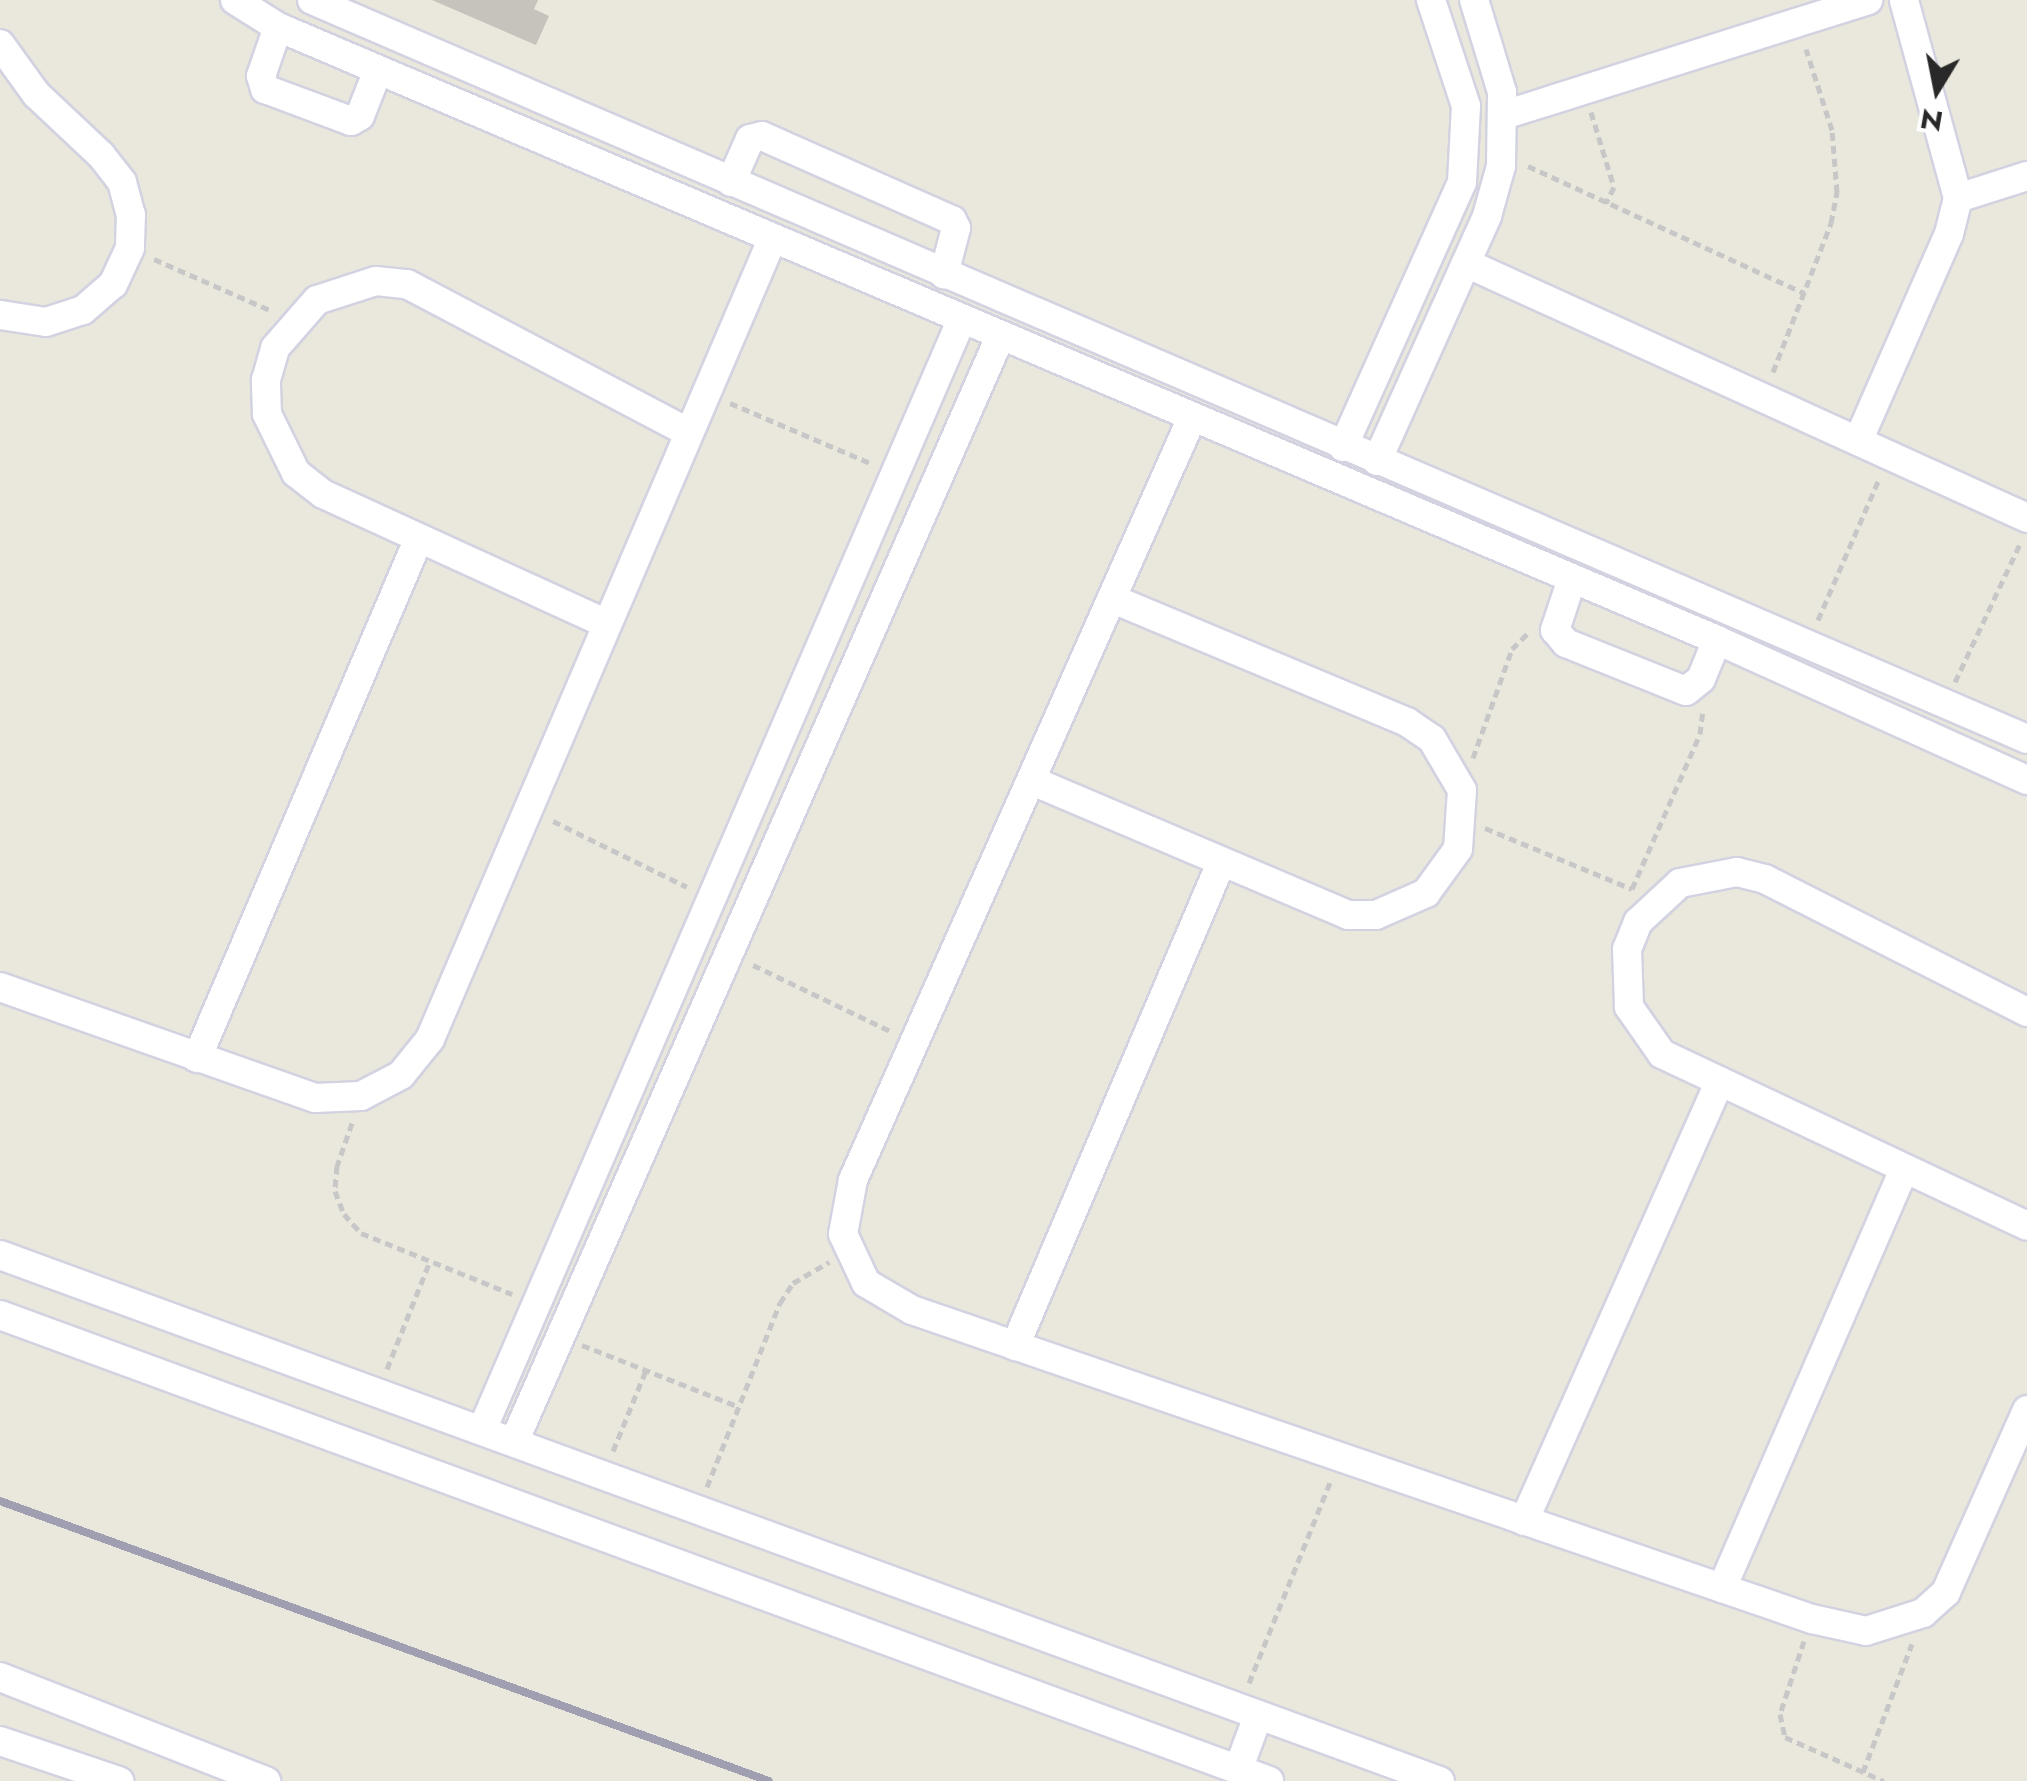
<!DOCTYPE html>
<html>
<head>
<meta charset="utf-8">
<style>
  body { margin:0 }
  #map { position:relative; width:2027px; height:1781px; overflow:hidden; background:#eae7dc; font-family:Jost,sans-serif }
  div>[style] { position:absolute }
  .building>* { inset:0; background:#c6c3bc }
  .path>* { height:5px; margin-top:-2.5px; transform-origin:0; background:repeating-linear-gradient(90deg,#c7c7c7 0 8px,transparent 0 13px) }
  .roads { filter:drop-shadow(2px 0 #d2d2e1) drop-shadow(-2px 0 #d2d2e1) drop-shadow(0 2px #d2d2e1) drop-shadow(0 -2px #d2d2e1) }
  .minor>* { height:28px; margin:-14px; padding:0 14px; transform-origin:14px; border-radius:14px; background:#fff }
  .rail>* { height:8px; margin:-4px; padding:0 4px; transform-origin:4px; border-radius:4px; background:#a09fb2 }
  span { translate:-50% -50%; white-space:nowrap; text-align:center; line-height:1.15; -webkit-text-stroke:9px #fff; paint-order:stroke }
  .north { position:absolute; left:1887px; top:40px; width:100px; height:100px; -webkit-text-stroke:8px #fff; paint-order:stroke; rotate:190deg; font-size:28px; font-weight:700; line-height:40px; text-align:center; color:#292929 }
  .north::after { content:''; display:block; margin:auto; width:35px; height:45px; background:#292929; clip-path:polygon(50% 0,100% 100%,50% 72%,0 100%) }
</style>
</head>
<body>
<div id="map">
  <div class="building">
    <div style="clip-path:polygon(432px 0,538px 0,534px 9px,549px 16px,536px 45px)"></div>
  </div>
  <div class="path">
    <div style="left:1591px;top:112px;width:78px;rotate:73deg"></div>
    <div style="left:1614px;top:187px;width:18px;rotate:117deg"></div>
    <div style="left:1528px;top:166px;width:304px;rotate:24.7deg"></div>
    <div style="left:154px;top:259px;width:129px;rotate:23.8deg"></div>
    <div style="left:1773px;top:372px;width:160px;rotate:-68.7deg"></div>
    <div style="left:1831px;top:223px;width:32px;rotate:-79deg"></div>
    <div style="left:1837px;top:192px;width:62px;rotate:-94.6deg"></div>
    <div style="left:1832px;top:130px;width:85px;rotate:-107.8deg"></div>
    <div style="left:730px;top:403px;width:155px;rotate:23.2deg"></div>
    <div style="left:1818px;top:620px;width:154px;rotate:-66.6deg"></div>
    <div style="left:1955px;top:682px;width:155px;rotate:-64.8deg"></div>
    <div style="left:1473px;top:758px;width:116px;rotate:-70.3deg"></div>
    <div style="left:1512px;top:649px;width:23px;rotate:-45deg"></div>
    <div style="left:553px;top:821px;width:149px;rotate:26.2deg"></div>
    <div style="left:1485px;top:828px;width:159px;rotate:22.5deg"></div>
    <div style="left:1632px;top:889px;width:169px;rotate:-66.3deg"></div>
    <div style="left:1700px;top:734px;width:24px;rotate:-83deg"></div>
    <div style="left:753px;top:965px;width:154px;rotate:25.7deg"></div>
    <div style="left:352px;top:1123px;width:46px;rotate:109.2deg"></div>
    <div style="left:337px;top:1166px;width:25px;rotate:95deg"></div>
    <div style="left:335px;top:1191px;width:25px;rotate:69deg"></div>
    <div style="left:344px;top:1214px;width:25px;rotate:48deg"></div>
    <div style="left:361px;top:1233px;width:163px;rotate:22deg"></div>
    <div style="left:582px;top:1345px;width:169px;rotate:21.5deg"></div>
    <div style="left:387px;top:1369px;width:116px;rotate:-68.3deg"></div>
    <div style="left:613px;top:1451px;width:87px;rotate:-67.8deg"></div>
    <div style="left:707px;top:1487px;width:198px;rotate:-68.4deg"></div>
    <div style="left:780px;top:1303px;width:24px;rotate:-57deg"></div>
    <div style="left:793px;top:1283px;width:42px;rotate:-30.3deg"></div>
    <div style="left:1804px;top:1641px;width:77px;rotate:108.2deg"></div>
    <div style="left:1780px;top:1714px;width:24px;rotate:78deg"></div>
    <div style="left:1785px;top:1737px;width:108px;rotate:24deg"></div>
    <div style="left:1249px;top:1683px;width:219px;rotate:-68deg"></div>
    <div style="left:1863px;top:1772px;width:137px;rotate:-69.1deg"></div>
  </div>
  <div class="roads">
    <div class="minor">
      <div style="left:235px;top:0;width:51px;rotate:32.1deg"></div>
      <div style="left:278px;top:27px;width:1564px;rotate:23.07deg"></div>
      <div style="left:1717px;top:640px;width:340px;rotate:24.3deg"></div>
      <div style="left:312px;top:0;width:1867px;rotate:23.31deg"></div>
      <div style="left:278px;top:27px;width:52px;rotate:109.1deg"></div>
      <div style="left:261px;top:76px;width:14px;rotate:73deg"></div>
      <div style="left:265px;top:89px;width:92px;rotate:20.4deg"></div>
      <div style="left:351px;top:121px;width:10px;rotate:-29deg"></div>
      <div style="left:360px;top:116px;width:49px;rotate:-68.6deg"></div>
      <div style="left:0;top:44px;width:62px;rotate:54.2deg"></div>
      <div style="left:36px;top:94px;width:89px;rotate:43.2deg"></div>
      <div style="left:101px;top:155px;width:34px;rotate:52deg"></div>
      <div style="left:122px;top:182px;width:34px;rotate:75deg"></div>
      <div style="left:131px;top:215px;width:33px;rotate:92deg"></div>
      <div style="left:130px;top:248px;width:40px;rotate:115deg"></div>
      <div style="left:113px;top:284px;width:40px;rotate:139deg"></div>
      <div style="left:83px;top:310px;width:39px;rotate:162deg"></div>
      <div style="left:46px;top:322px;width:47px;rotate:-171.3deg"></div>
      <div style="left:1504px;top:115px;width:382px;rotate:-17.5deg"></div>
      <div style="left:731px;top:182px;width:47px;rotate:-66.2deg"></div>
      <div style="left:750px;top:139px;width:12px;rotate:-14deg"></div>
      <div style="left:762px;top:136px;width:208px;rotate:23.9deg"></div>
      <div style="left:952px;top:220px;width:9px;rotate:63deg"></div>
      <div style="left:956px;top:228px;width:48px;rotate:104.6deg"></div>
      <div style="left:1958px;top:198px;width:72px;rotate:-17.7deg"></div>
      <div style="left:1466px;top:263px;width:616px;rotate:24.44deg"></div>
      <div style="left:1191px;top:420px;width:832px;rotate:113.98deg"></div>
      <div style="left:853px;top:1180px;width:55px;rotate:100.5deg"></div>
      <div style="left:843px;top:1234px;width:54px;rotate:64.9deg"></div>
      <div style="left:866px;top:1283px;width:53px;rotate:30.4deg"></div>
      <div style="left:912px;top:1310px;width:952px;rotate:18.95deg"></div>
      <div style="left:1812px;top:1619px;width:55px;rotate:12.5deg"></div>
      <div style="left:1866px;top:1631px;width:60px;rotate:-17.5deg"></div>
      <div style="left:1923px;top:1613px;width:31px;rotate:-42deg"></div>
      <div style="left:1946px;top:1592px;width:199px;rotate:-66deg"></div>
      <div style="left:1858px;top:441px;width:226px;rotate:-66.3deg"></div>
      <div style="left:1949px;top:234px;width:37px;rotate:-76deg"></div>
      <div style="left:1958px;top:198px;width:205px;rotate:-105.3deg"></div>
      <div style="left:1343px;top:447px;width:290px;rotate:-65.8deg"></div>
      <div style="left:1462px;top:182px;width:76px;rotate:-87deg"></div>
      <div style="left:1466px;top:106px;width:112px;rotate:-108.3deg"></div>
      <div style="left:1377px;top:461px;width:269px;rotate:-65.8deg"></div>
      <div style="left:1487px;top:216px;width:52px;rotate:-74.4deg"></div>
      <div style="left:1501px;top:166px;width:74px;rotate:-89.2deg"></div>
      <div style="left:1502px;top:92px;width:96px;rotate:-106.9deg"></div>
      <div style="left:1572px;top:579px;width:54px;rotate:108.4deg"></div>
      <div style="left:1555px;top:630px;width:17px;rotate:50deg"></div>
      <div style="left:1566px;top:643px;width:129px;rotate:21.8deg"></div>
      <div style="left:1686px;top:691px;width:19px;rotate:-39deg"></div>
      <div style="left:1701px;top:679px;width:42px;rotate:-67.7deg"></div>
      <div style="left:607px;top:624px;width:312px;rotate:-155.4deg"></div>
      <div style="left:323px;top:494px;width:34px;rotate:-142deg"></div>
      <div style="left:296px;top:473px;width:66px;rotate:-116.2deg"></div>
      <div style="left:267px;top:414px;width:34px;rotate:-92deg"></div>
      <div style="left:266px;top:380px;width:33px;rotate:-74deg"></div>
      <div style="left:275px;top:348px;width:64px;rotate:-48.8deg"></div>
      <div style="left:317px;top:300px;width:62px;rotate:-17.9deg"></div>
      <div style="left:376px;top:281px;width:31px;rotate:6deg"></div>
      <div style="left:407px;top:284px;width:318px;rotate:27.8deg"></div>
      <div style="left:1035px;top:782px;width:340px;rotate:23deg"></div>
      <div style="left:1348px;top:915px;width:28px"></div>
      <div style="left:1376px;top:915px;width:55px;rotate:-23.7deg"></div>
      <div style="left:1426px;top:893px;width:54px;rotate:-54deg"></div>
      <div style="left:1458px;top:849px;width:59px;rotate:-86.1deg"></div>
      <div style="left:1462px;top:790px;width:59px;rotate:-120.5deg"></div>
      <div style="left:1432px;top:739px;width:30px;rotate:-146deg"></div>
      <div style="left:1407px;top:722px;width:316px;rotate:-157.3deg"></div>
      <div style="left:0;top:987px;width:334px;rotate:19.4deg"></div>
      <div style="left:315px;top:1098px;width:46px;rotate:-2.5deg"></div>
      <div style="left:361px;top:1096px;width:45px;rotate:-27.7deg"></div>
      <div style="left:401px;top:1075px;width:46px;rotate:-51.1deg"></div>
      <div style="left:430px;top:1039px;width:869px;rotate:-66.83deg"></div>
      <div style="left:2027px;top:1012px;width:294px;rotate:-153.1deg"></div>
      <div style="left:1765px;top:879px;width:29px;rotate:-166deg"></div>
      <div style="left:1737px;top:872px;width:58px;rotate:169.1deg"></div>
      <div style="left:1680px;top:883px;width:57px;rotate:137.1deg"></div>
      <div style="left:1638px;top:922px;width:29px;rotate:112deg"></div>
      <div style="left:1627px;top:949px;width:58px;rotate:88deg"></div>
      <div style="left:1629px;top:1007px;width:57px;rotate:54.9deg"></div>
      <div style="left:1662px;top:1054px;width:403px;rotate:25.2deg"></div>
      <div style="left:197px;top:1058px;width:565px;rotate:-66.88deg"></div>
      <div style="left:0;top:1255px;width:1533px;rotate:20.07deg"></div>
      <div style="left:0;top:1315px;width:1352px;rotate:20.16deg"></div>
      <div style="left:1015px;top:1346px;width:525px;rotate:-66.9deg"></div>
      <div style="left:482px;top:1430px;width:1208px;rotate:-66.64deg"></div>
      <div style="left:514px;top:1442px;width:1207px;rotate:-66.26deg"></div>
      <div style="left:1524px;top:1521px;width:477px;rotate:-66deg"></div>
      <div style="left:1722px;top:1588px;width:456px;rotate:-66.5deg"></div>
      <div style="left:0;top:1677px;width:286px;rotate:21.4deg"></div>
      <div style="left:0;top:1741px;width:126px;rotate:18.6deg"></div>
      <div style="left:1238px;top:1770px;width:58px;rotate:-69.7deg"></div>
    </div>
  </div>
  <div class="rail">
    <div style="left:0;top:1501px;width:818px;rotate:20.01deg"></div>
  </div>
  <div class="north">N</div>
</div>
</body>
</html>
